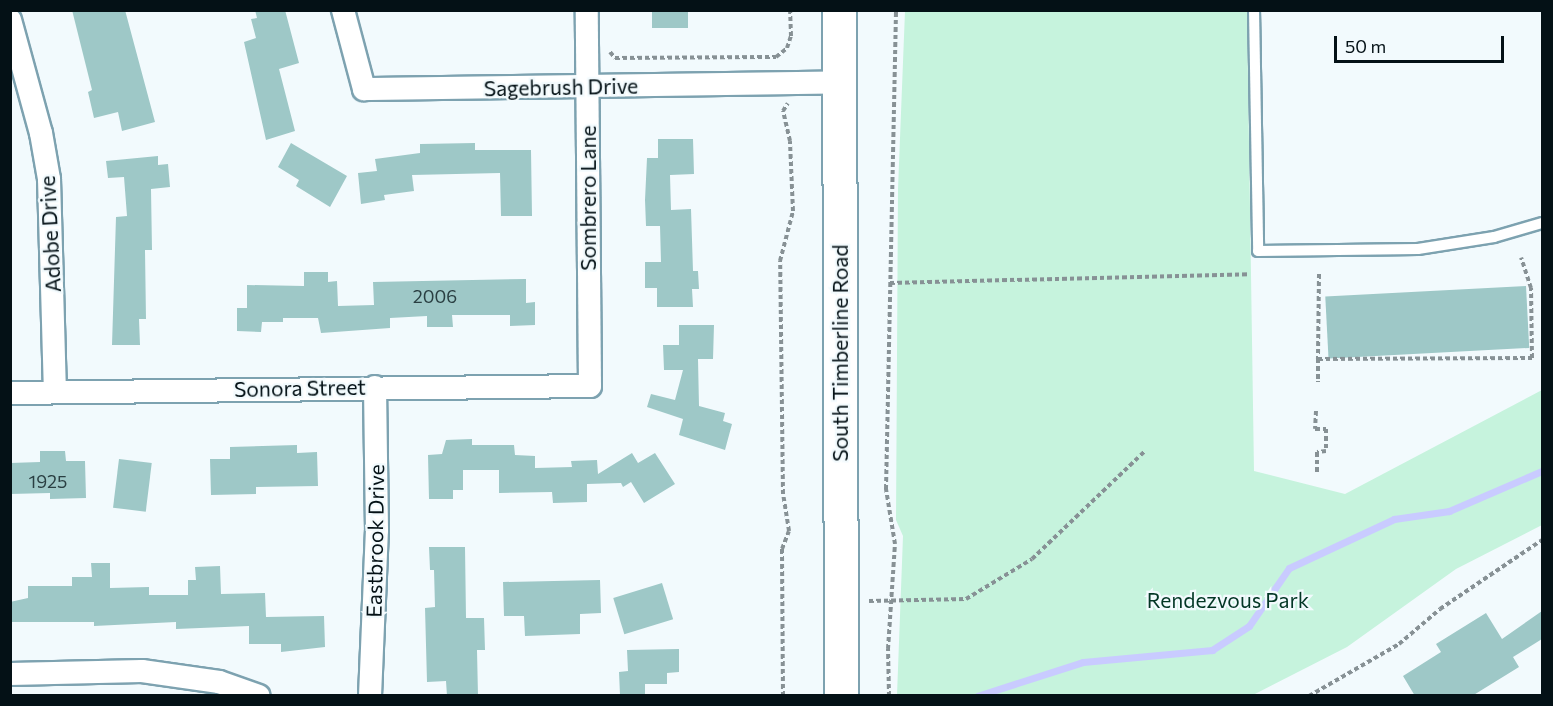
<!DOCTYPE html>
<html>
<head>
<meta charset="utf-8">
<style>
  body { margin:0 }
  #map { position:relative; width:1553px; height:706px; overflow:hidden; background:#f2fafd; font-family:Commissioner,sans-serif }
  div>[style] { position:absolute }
  .green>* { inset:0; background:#c6f3dd }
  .stream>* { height:7px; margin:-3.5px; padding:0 3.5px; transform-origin:3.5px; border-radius:3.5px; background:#c9cbff }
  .building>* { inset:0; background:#9ec8c7; transform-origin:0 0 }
  .path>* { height:4px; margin-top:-2px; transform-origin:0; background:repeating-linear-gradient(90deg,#879195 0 4.5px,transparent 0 7.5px) }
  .roads { filter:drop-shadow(2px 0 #7da2b0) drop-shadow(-2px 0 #7da2b0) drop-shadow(0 2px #7da2b0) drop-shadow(0 -2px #7da2b0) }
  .service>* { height:10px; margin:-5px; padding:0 5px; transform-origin:5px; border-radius:5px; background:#fff }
  .minor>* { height:22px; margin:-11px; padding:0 11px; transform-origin:11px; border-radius:11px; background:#fff }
  .primary>* { height:33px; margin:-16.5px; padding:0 16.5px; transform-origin:16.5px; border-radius:16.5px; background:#fff }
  span { translate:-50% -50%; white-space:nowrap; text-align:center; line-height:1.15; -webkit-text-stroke:4.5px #f2fafd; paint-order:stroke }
  .number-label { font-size:18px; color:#2a3f42 }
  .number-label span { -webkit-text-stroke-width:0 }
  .street-label { font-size:21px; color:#041116 }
  .park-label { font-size:21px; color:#033725 }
  .frame { position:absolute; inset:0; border:12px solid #041116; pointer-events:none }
  .scale { position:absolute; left:1334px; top:36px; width:170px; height:27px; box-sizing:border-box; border:3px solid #041116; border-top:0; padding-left:8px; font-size:18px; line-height:21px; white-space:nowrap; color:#041116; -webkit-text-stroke:4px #f2fafd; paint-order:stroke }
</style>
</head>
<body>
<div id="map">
  <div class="green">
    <div style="clip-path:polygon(905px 11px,1247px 11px,1254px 471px,1345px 494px,1542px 390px,1542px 525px,1456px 569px,1347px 647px,1253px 695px,897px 695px,903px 536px,896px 520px,898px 189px)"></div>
  </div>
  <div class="stream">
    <div style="left:977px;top:696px;width:111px;rotate:-17.8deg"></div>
    <div style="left:1083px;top:662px;width:130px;rotate:-5.3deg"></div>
    <div style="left:1212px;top:650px;width:44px;rotate:-33deg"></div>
    <div style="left:1249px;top:626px;width:70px;rotate:-55.4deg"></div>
    <div style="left:1289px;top:568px;width:116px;rotate:-25deg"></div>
    <div style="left:1394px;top:519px;width:56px;rotate:-8.3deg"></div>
    <div style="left:1449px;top:511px;width:101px;rotate:-23.3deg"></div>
  </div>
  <div class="building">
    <div style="clip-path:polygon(72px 10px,125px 10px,155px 122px,122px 131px,118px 112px,94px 118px,88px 92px,92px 90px)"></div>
    <div style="clip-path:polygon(255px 10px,285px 10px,299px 63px,279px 69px,295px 131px,266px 140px,244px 42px,256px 38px,251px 19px,257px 18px)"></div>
    <div style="left:652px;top:10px;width:36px;height:18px"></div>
    <div style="clip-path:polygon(658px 139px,693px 139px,694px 174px,670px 175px,671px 210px,691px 209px,693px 271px,698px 271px,699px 289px,692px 289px,693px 307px,657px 307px,657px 288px,645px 288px,645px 262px,661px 262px,660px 226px,646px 226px,645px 200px,647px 158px,658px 158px)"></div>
    <div style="clip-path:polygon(291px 143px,347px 176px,330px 207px,296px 186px,299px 180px,278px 167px)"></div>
    <div style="clip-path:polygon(475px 143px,475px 150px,531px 150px,532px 216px,501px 216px,500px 173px,412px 175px,414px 191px,384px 195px,385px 200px,361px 204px,358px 173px,377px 171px,375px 159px,420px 153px,420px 144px)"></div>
    <div style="clip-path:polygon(158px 156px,158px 165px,168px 164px,170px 187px,151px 189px,152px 250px,145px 250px,146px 319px,139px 319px,140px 345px,112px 345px,116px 217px,127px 216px,124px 177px,108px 178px,106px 161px)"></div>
    <div style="clip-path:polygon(304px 272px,328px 272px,328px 282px,337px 281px,338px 306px,374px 305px,373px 282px,526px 279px,526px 303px,535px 302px,535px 325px,510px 326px,510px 315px,452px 315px,453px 327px,427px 327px,427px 316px,390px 318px,390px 328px,321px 333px,318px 318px,283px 318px,283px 322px,262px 322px,261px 332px,237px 331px,237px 308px,247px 308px,247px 285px,304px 286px)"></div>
    <div style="left:1526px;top:286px;width:62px;height:201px;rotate:87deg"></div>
    <div style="clip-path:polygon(679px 325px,714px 325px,713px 359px,698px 359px,699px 406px,725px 413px,723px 421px,732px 424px,725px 450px,679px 435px,683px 419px,647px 407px,651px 394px,675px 400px,683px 370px,664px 370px,663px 345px,679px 345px)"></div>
    <div style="clip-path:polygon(472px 439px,472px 445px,514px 445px,515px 455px,535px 456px,535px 468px,572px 467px,571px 461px,597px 460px,598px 474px,632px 453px,638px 463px,655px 453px,675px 484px,644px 503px,631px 482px,623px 487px,621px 483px,587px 484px,587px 502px,553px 503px,552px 492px,499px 493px,499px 470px,463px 470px,463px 490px,453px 490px,453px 499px,429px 499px,428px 455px,442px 454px,446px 440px)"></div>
    <div style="clip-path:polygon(297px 445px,297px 453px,317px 452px,318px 486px,256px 487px,256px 494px,211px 495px,210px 459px,230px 459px,230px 447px)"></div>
    <div style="clip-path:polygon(40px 451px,65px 451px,66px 461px,85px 461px,86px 498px,50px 499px,50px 493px,10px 494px,10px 463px,40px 462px)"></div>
    <div style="left:119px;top:459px;width:33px;height:49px;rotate:7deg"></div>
    <div style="clip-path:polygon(429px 547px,465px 547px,466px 618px,484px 618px,485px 650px,477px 650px,478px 696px,447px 696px,446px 681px,427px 682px,425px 608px,435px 607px,434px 570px,430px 570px)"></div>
    <div style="clip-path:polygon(91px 563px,110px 563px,110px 588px,149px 587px,149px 595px,188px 595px,188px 580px,196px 580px,195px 567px,220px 566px,221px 594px,265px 593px,266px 617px,324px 616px,325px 647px,281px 652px,281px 644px,249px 644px,249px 626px,176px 629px,176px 622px,94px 626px,94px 622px,10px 622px,10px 602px,28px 598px,28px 586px,72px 586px,72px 577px,92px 577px)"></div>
    <div style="clip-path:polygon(600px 580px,601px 613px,580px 614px,580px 634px,525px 636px,524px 616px,504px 616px,503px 582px)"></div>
    <div style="left:662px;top:583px;width:38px;height:51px;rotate:73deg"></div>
    <div style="clip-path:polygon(1542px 611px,1542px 639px,1513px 657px,1519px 667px,1472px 696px,1415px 696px,1403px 676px,1441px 652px,1436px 644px,1486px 613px,1502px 639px)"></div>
    <div style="clip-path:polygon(679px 649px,679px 672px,667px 673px,667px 684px,645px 684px,645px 695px,620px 695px,619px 672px,628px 671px,627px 650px)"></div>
  </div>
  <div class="path">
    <div style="left:610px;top:52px;width:8px;rotate:50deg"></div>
    <div style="left:615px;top:58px;width:161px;rotate:-0.4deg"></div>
    <div style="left:776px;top:57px;width:14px;rotate:-39deg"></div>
    <div style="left:787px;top:48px;width:13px;rotate:-72deg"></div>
    <div style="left:791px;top:36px;width:26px;rotate:-92deg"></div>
    <div style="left:1319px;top:274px;width:85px;rotate:90.7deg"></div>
    <div style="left:1318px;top:359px;width:214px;rotate:-0.3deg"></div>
    <div style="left:1532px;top:358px;width:70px;rotate:-90.8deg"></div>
    <div style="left:1531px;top:288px;width:32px;rotate:-108deg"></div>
    <div style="left:890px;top:283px;width:360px;rotate:-1.4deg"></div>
    <div style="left:1318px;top:359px;width:23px;rotate:90deg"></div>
    <div style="left:1316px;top:411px;width:18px;rotate:93deg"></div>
    <div style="left:1315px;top:429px;width:11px"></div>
    <div style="left:1326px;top:429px;width:22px;rotate:90deg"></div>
    <div style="left:1326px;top:451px;width:9px;rotate:174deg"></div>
    <div style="left:1317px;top:452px;width:21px;rotate:90deg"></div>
    <div style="left:869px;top:601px;width:97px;rotate:-1.2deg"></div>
    <div style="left:966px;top:599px;width:77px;rotate:-31.2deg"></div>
    <div style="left:1032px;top:559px;width:155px;rotate:-43.7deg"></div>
    <div style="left:783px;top:696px;width:147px;rotate:-90.4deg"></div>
    <div style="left:782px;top:549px;width:19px;rotate:-69deg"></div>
    <div style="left:789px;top:531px;width:37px;rotate:-99deg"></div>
    <div style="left:783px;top:494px;width:233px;rotate:-90.7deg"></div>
    <div style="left:780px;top:261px;width:52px;rotate:-75.4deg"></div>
    <div style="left:793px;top:211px;width:70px;rotate:-92.5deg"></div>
    <div style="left:790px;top:141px;width:31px;rotate:-103deg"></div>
    <div style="left:783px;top:111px;width:9px;rotate:-58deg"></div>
    <div style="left:889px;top:696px;width:47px;rotate:-91.2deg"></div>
    <div style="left:888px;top:649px;width:105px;rotate:-86.2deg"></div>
    <div style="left:895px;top:544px;width:56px;rotate:-99.3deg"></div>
    <div style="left:886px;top:489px;width:479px;rotate:-88.8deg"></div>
    <div style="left:1309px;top:696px;width:104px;rotate:-30deg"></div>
    <div style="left:1399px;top:644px;width:54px;rotate:-40.5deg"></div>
    <div style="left:1440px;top:609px;width:123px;rotate:-34.1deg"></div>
  </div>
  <div class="roads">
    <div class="service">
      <div style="left:1254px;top:10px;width:241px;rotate:89deg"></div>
      <div style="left:1258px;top:251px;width:160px;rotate:-0.7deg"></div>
      <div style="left:1418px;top:249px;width:77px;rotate:-9deg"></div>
      <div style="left:1494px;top:237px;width:50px;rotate:-16.3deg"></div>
    </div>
    <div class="minor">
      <div style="left:343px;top:10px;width:82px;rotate:75.1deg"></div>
      <div style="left:364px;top:89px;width:475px;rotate:-0.8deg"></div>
      <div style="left:10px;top:20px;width:117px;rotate:74.7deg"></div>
      <div style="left:41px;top:133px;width:47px;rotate:80.1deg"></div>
      <div style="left:49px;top:179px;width:213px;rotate:88.4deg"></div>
      <div style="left:10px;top:393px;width:580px;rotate:-0.69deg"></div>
      <div style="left:590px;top:386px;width:376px;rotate:-90.5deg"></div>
      <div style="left:10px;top:674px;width:132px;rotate:-1.3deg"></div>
      <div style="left:142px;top:671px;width:78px;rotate:8.1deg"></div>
      <div style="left:219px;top:682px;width:42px;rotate:19.3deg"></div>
      <div style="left:370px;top:696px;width:166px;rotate:-87.6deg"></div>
      <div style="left:377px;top:530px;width:143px;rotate:-90.8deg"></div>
    </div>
    <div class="primary">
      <div style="left:839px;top:10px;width:686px;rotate:89.83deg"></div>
    </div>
  </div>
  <div class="number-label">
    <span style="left:435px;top:296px">2006</span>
    <span style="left:48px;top:481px">1925</span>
  </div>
  <div class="street-label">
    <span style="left:561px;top:87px;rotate:-1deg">Sagebrush Drive</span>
    <span style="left:588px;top:198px;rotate:-90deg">Sombrero Lane</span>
    <span style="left:50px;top:234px;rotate:-93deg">Adobe Drive</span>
    <span style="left:840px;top:353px;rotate:-90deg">South Timberline Road</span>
    <span style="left:300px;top:388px;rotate:-1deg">Sonora Street</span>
    <span style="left:375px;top:541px;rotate:-89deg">Eastbrook Drive</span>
  </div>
  <div class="park-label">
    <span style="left:1228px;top:600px">Rendezvous Park</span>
  </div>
  <div class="frame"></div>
  <div class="scale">50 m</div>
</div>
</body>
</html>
